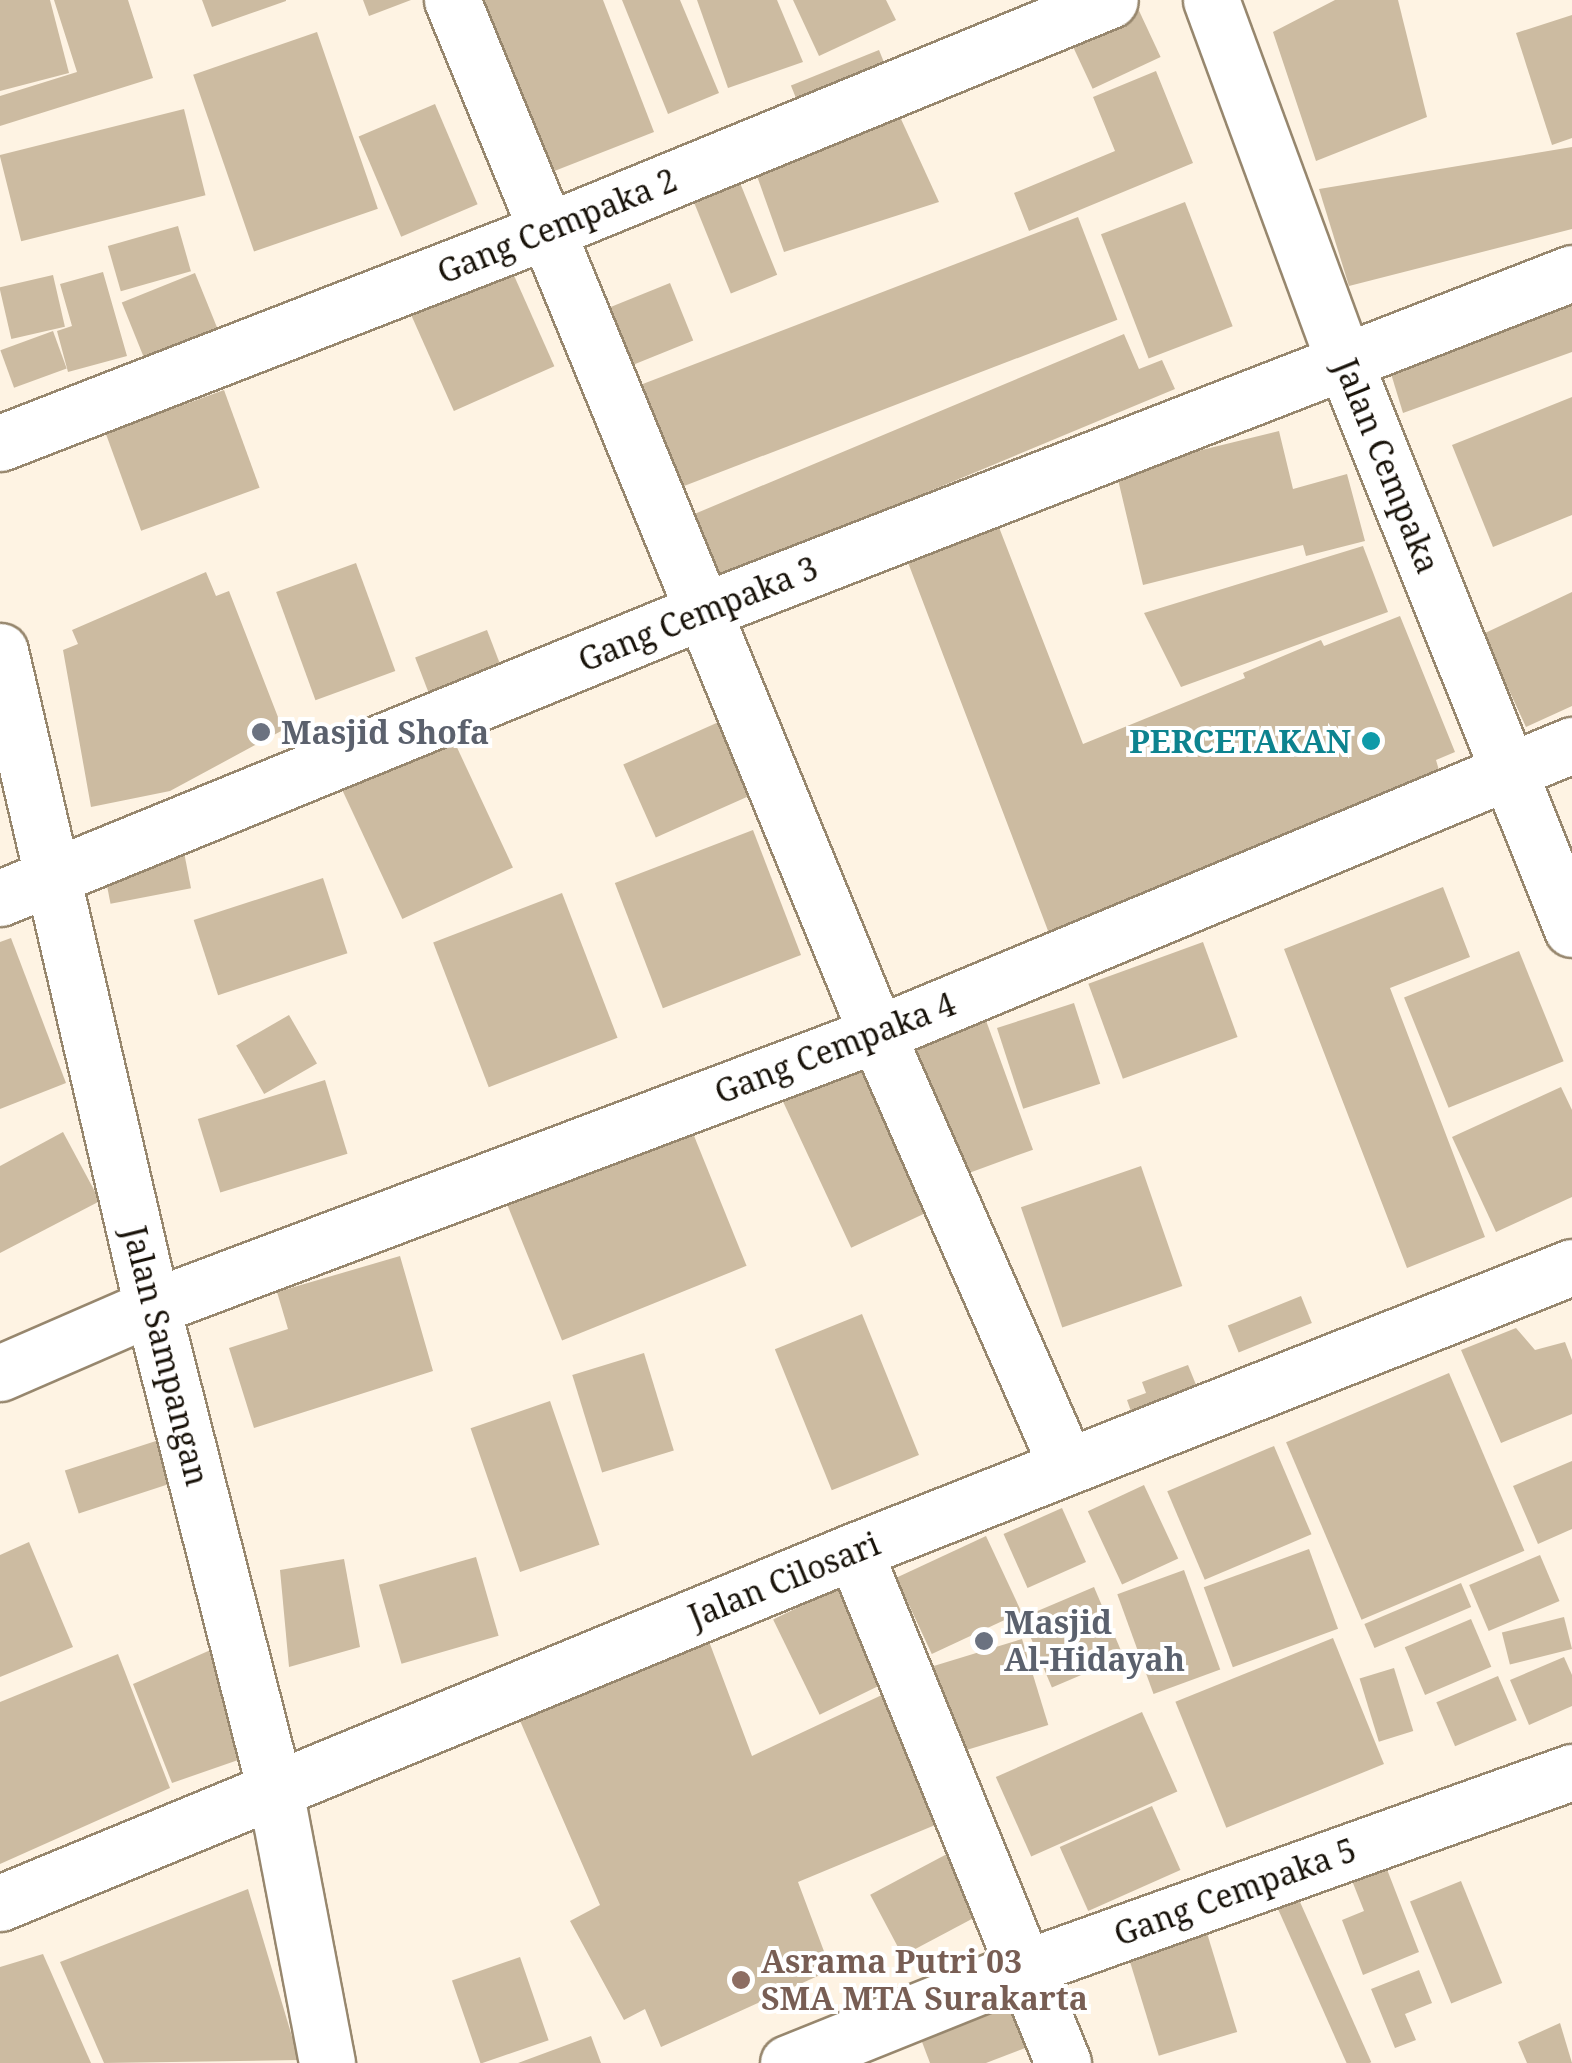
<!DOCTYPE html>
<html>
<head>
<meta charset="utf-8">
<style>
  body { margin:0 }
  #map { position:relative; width:1572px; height:2063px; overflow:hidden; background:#fef3e3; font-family:"Noto Serif",serif }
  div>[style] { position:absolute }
  .building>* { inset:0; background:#ccbba1; transform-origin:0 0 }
  .roads { filter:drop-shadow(2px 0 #97876e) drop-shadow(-2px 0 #97876e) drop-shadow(0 2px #97876e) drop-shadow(0 -2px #97876e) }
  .minor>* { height:55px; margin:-27.5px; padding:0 27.5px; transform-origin:27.5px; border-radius:27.5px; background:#fff }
  .dots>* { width:28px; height:28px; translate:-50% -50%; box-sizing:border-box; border:5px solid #fff; border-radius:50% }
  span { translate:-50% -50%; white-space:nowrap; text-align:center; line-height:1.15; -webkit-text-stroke:8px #fff; paint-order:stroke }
  .street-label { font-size:32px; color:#181209 }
  .worship-label { font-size:32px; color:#5b616d; font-weight:700 }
  .left { translate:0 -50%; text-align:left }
  .culture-label { font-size:32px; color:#0d838f; font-weight:700 }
  .right { translate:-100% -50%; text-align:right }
  .education-label { font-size:32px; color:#785e54; font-weight:700 }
</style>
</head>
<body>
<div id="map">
  <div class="building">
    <div style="clip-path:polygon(0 0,50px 0,69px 73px,0 91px)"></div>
    <div style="clip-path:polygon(54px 0,128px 0,153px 78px,0 126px,0 96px,77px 72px)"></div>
    <div style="clip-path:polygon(202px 0,286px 0,286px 1px,212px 27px)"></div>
    <div style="clip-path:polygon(363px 0,411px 0,369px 16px)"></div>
    <div style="clip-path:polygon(465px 0,603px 0,654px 132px,534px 179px)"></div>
    <div style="clip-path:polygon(622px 0,680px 0,719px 93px,668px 114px)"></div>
    <div style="clip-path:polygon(697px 0,777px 0,803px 62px,728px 88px)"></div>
    <div style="clip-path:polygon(793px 0,886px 0,896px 20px,819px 56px)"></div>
    <div style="left:1134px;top:0;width:63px;height:75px;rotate:65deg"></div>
    <div style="clip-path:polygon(1335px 0,1398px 0,1427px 117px,1316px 161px,1273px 32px)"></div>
    <div style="clip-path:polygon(1572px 15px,1572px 138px,1552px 145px,1516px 33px)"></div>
    <div style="left:317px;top:32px;width:187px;height:131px;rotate:71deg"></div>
    <div style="left:879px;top:50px;width:35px;height:95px;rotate:68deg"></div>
    <div style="clip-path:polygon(1156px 71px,1193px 163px,1029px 231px,1014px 193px,1115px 151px,1093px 97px)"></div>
    <div style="clip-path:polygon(890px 95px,939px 202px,784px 252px,752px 162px)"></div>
    <div style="left:435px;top:104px;width:109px;height:83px;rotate:67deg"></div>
    <div style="left:184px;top:109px;width:89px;height:190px;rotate:76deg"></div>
    <div style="clip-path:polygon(1572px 147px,1572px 229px,1349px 286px,1319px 189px)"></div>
    <div style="left:730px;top:158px;width:126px;height:50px;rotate:68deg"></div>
    <div style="left:1185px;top:202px;width:133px;height:90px;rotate:69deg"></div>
    <div style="left:1078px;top:217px;width:110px;height:476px;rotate:69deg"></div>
    <div style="left:178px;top:226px;width:47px;height:73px;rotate:74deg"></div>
    <div style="left:508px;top:262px;width:114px;height:110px;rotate:66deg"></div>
    <div style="clip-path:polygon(103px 272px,127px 356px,68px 372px,57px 331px,72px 326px,60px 284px)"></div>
    <div style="left:195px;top:273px;width:61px;height:79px;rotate:68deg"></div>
    <div style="left:53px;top:275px;width:53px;height:55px;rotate:77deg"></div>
    <div style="left:670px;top:283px;width:62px;height:80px;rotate:68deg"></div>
    <div style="clip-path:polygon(1572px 296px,1572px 352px,1403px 413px,1385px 354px)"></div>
    <div style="left:53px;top:331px;width:40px;height:56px;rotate:70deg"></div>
    <div style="clip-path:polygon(1124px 334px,1139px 369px,1162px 360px,1175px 389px,719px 579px,692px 515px)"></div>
    <div style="left:224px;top:390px;width:104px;height:126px;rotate:70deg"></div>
    <div style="clip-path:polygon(1572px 397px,1572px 515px,1493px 547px,1452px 445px)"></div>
    <div style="clip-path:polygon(1279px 431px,1293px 489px,1347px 474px,1365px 541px,1306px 556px,1303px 545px,1143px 585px,1116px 471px)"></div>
    <div style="clip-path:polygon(995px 517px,1083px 744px,1245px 678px,1243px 673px,1321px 640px,1324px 646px,1400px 616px,1455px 752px,1436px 760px,1441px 777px,1050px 936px,904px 552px)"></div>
    <div style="clip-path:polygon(1363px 546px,1388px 612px,1181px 687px,1144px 613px)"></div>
    <div style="left:356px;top:563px;width:115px;height:85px;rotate:70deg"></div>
    <div style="clip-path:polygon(206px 572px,216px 596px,229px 591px,283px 730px,170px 791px,91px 807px,63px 650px,78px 644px,72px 630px)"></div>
    <div style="clip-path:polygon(1572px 592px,1572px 706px,1526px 727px,1483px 634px)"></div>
    <div style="left:487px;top:630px;width:39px;height:77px;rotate:69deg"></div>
    <div style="left:721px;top:721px;width:80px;height:107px;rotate:66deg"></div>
    <div style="left:447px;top:726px;width:156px;height:122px;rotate:65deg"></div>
    <div style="left:753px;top:830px;width:134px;height:148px;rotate:69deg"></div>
    <div style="left:183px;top:847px;width:42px;height:82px;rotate:79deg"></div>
    <div style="left:323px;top:878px;width:79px;height:136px;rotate:72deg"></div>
    <div style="clip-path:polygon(1443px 887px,1470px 957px,1390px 988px,1485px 1237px,1407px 1268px,1284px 949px)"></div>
    <div style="left:562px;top:893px;width:155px;height:138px;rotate:69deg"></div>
    <div style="clip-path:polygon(11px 938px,66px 1083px,0 1109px,0 942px)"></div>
    <div style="left:1203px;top:942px;width:101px;height:122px;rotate:70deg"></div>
    <div style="left:1519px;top:951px;width:119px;height:124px;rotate:68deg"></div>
    <div style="left:1074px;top:1003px;width:85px;height:81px;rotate:72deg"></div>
    <div style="left:980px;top:1004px;width:155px;height:79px;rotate:70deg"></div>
    <div style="left:289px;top:1015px;width:56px;height:61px;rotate:60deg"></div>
    <div style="left:877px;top:1057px;width:162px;height:104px;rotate:65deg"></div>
    <div style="left:325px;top:1080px;width:77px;height:133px;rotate:73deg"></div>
    <div style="clip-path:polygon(1561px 1087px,1572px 1110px,1572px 1197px,1496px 1232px,1452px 1137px)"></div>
    <div style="left:684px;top:1111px;width:167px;height:199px;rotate:68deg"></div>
    <div style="clip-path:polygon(63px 1132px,100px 1201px,0 1253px,0 1166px)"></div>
    <div style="left:1141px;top:1166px;width:127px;height:127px;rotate:71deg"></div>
    <div style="clip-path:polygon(400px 1256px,433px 1371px,254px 1428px,229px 1348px,288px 1329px,277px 1292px)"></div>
    <div style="left:1301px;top:1296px;width:29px;height:79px;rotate:68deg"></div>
    <div style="left:862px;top:1314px;width:152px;height:94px;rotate:68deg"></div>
    <div style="clip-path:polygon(1516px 1328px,1535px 1350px,1565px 1342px,1572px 1360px,1572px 1414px,1501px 1443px,1461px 1350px)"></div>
    <div style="left:644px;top:1353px;width:102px;height:75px;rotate:73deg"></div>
    <div style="clip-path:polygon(1188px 1365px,1201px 1397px,1139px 1434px,1127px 1400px,1146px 1393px,1142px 1382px)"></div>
    <div style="left:1449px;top:1373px;width:193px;height:177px;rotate:67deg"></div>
    <div style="left:550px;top:1401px;width:152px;height:84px;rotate:71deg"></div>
    <div style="left:159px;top:1440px;width:45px;height:99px;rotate:72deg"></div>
    <div style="left:1274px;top:1446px;width:96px;height:116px;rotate:67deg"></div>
    <div style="clip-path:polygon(1572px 1461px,1572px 1529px,1538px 1544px,1513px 1486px)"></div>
    <div style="left:1144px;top:1485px;width:81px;height:62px;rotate:65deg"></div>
    <div style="left:1062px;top:1508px;width:59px;height:64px;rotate:66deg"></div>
    <div style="left:986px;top:1536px;width:84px;height:99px;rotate:65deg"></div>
    <div style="clip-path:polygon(29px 1542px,73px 1647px,0 1677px,0 1555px)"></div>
    <div style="left:1309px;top:1549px;width:85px;height:112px;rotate:70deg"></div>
    <div style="left:1540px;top:1555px;width:50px;height:77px;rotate:67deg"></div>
    <div style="left:476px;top:1557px;width:82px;height:101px;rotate:74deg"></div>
    <div style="clip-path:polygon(344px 1559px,360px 1647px,289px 1667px,280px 1570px)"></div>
    <div style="left:1184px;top:1570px;width:106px;height:71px;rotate:70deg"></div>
    <div style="left:854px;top:1580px;width:106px;height:90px;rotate:64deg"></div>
    <div style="left:1461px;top:1583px;width:26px;height:105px;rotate:67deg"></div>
    <div style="left:1094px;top:1587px;width:76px;height:78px;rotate:67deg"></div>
    <div style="left:1564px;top:1617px;width:33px;height:64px;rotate:76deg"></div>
    <div style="left:1471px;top:1619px;width:52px;height:72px;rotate:67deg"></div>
    <div style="clip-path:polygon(707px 1636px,752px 1756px,901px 1686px,952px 1818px,798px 1882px,831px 1970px,661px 2047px,645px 2009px,624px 2020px,570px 1921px,600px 1905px,511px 1700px)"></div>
    <div style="left:1333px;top:1638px;width:136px;height:170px;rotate:68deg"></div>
    <div style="left:1022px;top:1639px;width:90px;height:100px;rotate:73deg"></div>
    <div style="clip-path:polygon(222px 1645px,241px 1759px,172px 1783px,133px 1684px)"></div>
    <div style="clip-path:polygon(118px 1654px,170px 1788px,0 1864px,0 1702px)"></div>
    <div style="clip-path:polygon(1564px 1657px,1572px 1675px,1572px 1706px,1529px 1725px,1510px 1680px)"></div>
    <div style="left:1394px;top:1668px;width:66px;height:36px;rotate:73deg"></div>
    <div style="left:1498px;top:1676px;width:48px;height:67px;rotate:67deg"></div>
    <div style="left:1142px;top:1712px;width:87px;height:160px;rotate:66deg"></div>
    <div style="left:1152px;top:1806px;width:70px;height:101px;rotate:66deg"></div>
    <div style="left:962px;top:1846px;width:69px;height:104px;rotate:62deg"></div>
    <div style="clip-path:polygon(1383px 1859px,1419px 1952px,1363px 1975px,1342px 1920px,1364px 1911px,1349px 1873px)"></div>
    <div style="left:1461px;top:1881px;width:110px;height:55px;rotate:68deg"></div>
    <div style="left:1292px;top:1884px;width:195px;height:23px;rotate:66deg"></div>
    <div style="clip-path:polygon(248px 1889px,299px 2060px,104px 2063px,60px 1962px)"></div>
    <div style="left:1203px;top:1920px;width:117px;height:82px;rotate:73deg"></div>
    <div style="clip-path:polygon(43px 1954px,91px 2063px,0 2063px,0 1967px)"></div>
    <div style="left:520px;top:1957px;width:88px;height:72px;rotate:71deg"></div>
    <div style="clip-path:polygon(1419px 1970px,1432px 2003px,1405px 2014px,1416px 2040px,1395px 2048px,1371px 1989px)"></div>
    <div style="clip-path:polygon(1018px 1988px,1038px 2043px,986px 2063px,930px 2063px,916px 2026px)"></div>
    <div style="clip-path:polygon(1560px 2023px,1572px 2063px,1527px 2063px,1518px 2042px)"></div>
    <div style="clip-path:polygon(591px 2036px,601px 2063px,518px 2063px)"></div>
  </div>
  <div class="roads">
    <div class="minor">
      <div style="left:452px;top:0;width:1118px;rotate:67.66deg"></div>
      <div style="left:877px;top:1034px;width:472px;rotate:66.3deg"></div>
      <div style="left:1211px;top:0;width:385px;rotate:69.8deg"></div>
      <div style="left:1344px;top:361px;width:612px;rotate:68.13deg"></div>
      <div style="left:0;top:443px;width:589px;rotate:-21.21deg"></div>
      <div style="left:549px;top:230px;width:606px;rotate:-22.29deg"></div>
      <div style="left:0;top:651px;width:673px;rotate:76.95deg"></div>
      <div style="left:152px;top:1307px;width:498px;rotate:75.7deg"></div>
      <div style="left:275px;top:1790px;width:278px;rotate:79.2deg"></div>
      <div style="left:0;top:898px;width:762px;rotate:-22.22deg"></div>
      <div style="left:705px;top:610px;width:930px;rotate:-21.24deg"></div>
      <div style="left:0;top:1373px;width:166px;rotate:-23.5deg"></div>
      <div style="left:152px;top:1307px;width:775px;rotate:-20.63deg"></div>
      <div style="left:877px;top:1034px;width:753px;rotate:-22.58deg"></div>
      <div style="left:854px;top:1551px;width:553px;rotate:67.79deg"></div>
      <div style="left:0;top:1903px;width:924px;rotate:-22.4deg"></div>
      <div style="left:854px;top:1551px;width:772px;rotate:-21.58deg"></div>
      <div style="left:788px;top:2063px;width:258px;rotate:-21.9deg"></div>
      <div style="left:1027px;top:1967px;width:579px;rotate:-19.69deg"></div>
    </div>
  </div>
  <div class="dots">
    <div style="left:261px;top:732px;background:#6b7280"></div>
    <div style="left:1371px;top:741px;background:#0f9aa8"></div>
    <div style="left:984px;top:1641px;background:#6b7280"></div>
    <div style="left:741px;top:1980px;background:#8d6e63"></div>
  </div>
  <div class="street-label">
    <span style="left:557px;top:226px;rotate:-22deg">Gang Cempaka 2</span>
    <span style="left:1387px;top:466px;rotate:68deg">Jalan Cempaka</span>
    <span style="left:698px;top:614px;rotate:-22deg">Gang Cempaka 3</span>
    <span style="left:835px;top:1048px;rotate:-21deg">Gang Cempaka 4</span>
    <span style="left:166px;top:1356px;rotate:76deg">Jalan Sampangan</span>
    <span style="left:784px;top:1580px;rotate:-22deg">Jalan Cilosari</span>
    <span style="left:1235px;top:1892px;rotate:-20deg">Gang Cempaka 5</span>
  </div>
  <div class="worship-label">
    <span class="left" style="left:281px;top:732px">Masjid Shofa</span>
    <span class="left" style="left:1004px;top:1641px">Masjid<br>Al-Hidayah</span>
  </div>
  <div class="culture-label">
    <span class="right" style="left:1351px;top:741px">PERCETAKAN</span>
  </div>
  <div class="education-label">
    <span class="left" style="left:761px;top:1980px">Asrama Putri 03<br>SMA MTA Surakarta</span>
  </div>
</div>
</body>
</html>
